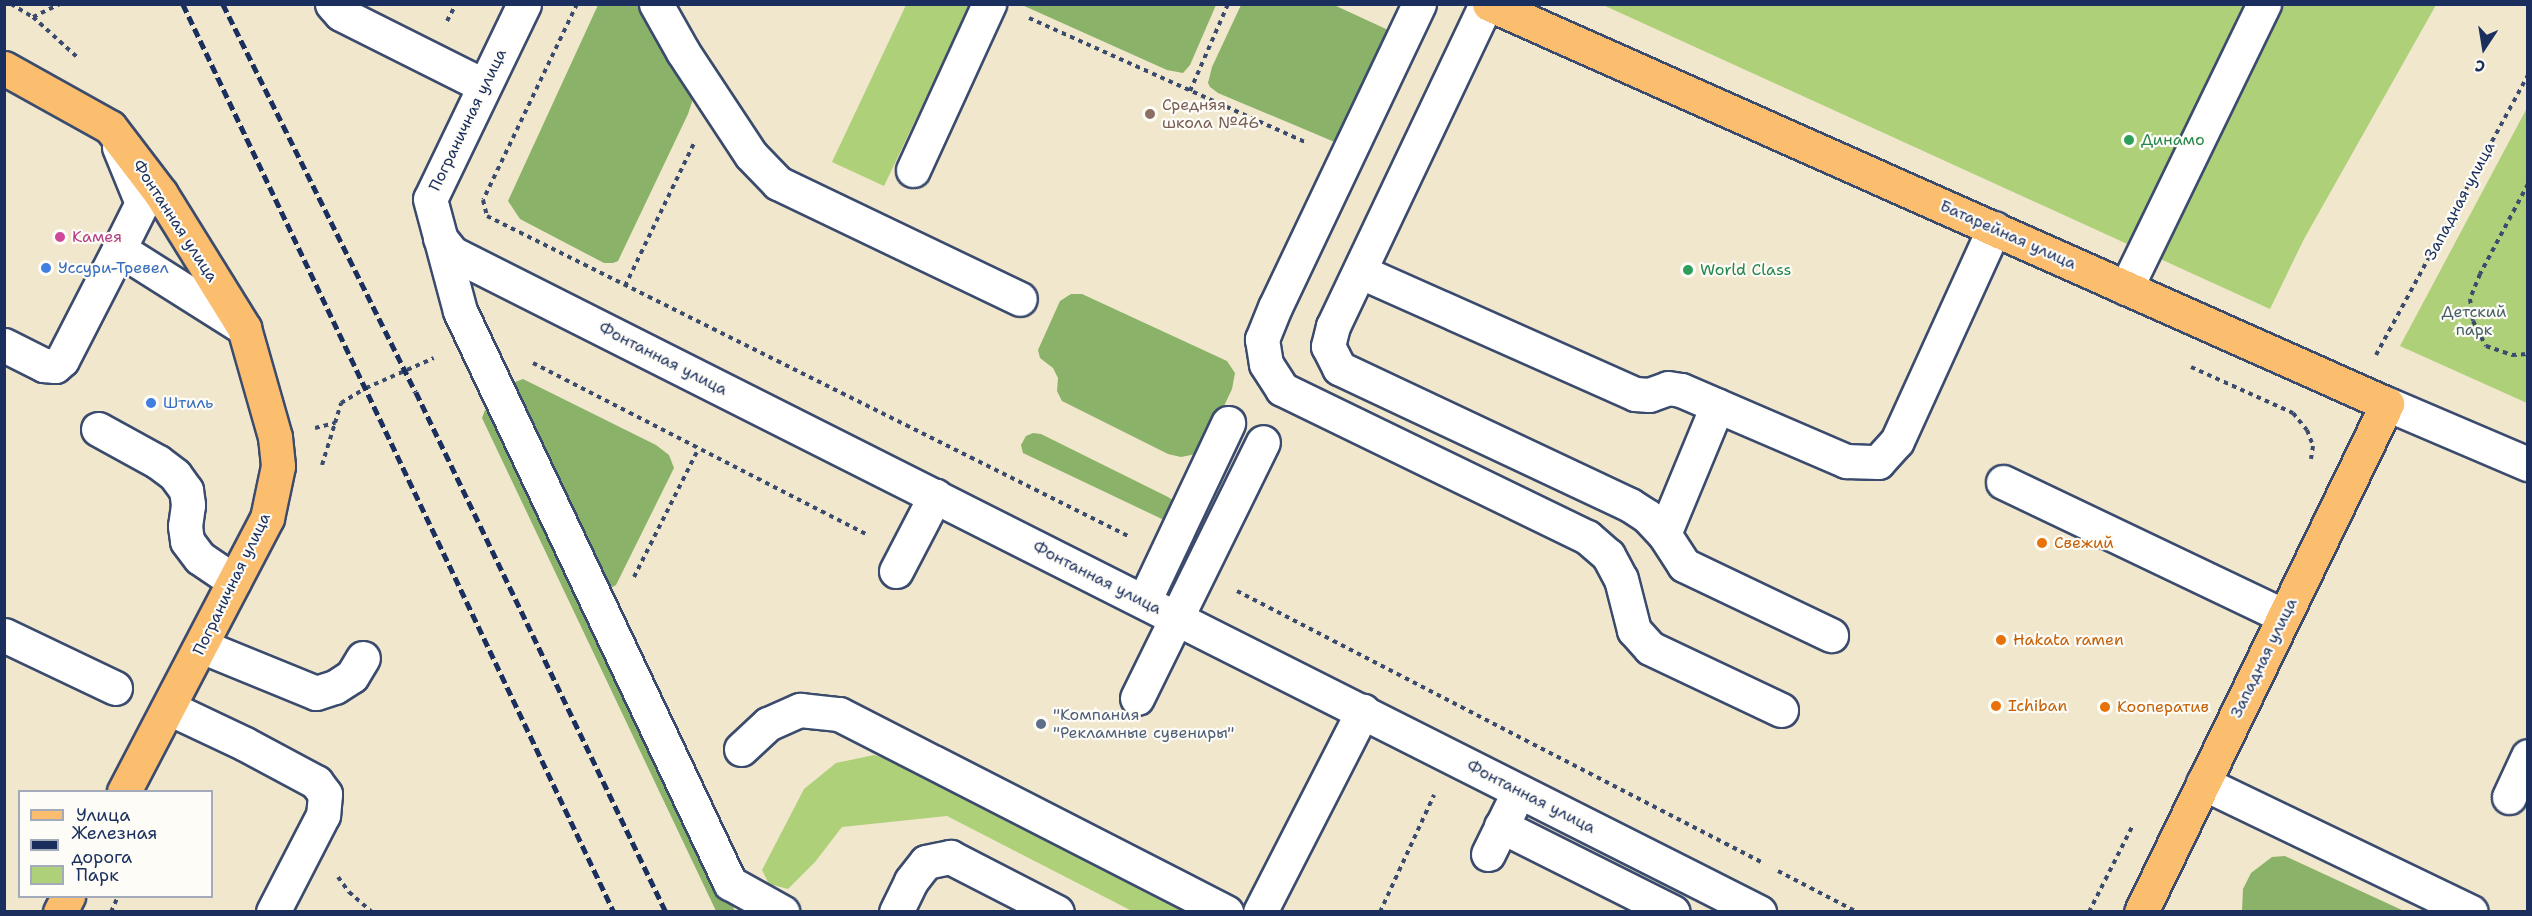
<!DOCTYPE html>
<html>
<head>
<meta charset="utf-8">
<style>
  body { margin:0 }
  #map { position:relative; width:2532px; height:916px; overflow:hidden; background:#f1e7cc; font-family:"Shantell Sans",sans-serif }
  div>[style] { position:absolute }
  .green>* { inset:0; background:#add079 }
  .forest>* { inset:0; background:#8ab269 }
  .path>* { height:4px; margin-top:-2px; transform-origin:0; background:repeating-linear-gradient(90deg,#3b4b6e 0 4.5px,transparent 0 9px) }
  .roads { filter:drop-shadow(2px 0 #3b4b6e) drop-shadow(-2px 0 #3b4b6e) drop-shadow(0 2px #3b4b6e) drop-shadow(0 -2px #3b4b6e) }
  .minor>* { height:33px; margin:-16.5px; padding:0 16.5px; transform-origin:16.5px; border-radius:16.5px; background:#fff }
  .major>* { height:33px; margin:-16.5px; padding:0 16.5px; transform-origin:16.5px; border-radius:16.5px; background:#fbbd6e }
  .rail>* { height:4.5px; margin-top:-2.25px; transform-origin:0; background:repeating-linear-gradient(90deg,#1b2f5e 0 9px,transparent 0 13.5px) }
  .dots>* { width:16px; height:16px; translate:-50% -50%; box-sizing:border-box; border:3px solid #fdfcf7; border-radius:50% }
  span { translate:-50% -50%; white-space:nowrap; text-align:center; line-height:1.15; -webkit-text-stroke:4.5px #fdfcf7; paint-order:stroke }
  .education-label { font-size:16px; color:#785e54 }
  .left { translate:0 -50%; text-align:left }
  .street-label { font-size:16px; color:#1b2f5e }
  .leisure-label { font-size:16px; color:#27864d }
  .hotel-label { font-size:16px; color:#b23c85 }
  .shop-label { font-size:16px; color:#366cbe }
  .park-label { font-size:16px; color:#475f66 }
  .food-label { font-size:16px; color:#c56008 }
  .service-label { font-size:16px; color:#4e5e75 }
  .frame { position:absolute; inset:0; border:6px solid #1b2f5e; pointer-events:none }
  .legend { position:absolute; left:18px; top:790px; width:195px; height:108px; box-sizing:border-box; background:#fdfcf7; border:2px solid #a3aaba; margin:0; padding:8px 10px; list-style:none; font-size:18px; color:#1b2f5e }
  .legend li { display:flex; align-items:center; gap:12px; height:30px }
  .legend b { width:30px; border:2px solid #a3aaba }
  .north { position:absolute; left:2454px; top:18px; width:60px; height:60px; -webkit-text-stroke:4px #fdfcf7; paint-order:stroke; rotate:192deg; font-size:16px; font-weight:700; line-height:24px; text-align:center; color:#1b2f5e }
  .north::after { content:''; display:block; margin:auto; width:21px; height:27px; background:#1b2f5e; clip-path:polygon(50% 0,100% 100%,50% 72%,0 100%) }
</style>
</head>
<body>
<div id="map">
  <div class="green">
    <div style="clip-path:polygon(906px 5px,970px 5px,884px 186px,832px 162px)"></div>
    <div style="clip-path:polygon(1603px 5px,2436px 5px,2304px 239px,2270px 309px)"></div>
    <div style="clip-path:polygon(2527px 108px,2527px 403px,2400px 346px)"></div>
    <div style="clip-path:polygon(874px 755px,906px 765px,1191px 911px,1132px 911px,947px 816px,842px 827px,815px 862px,788px 889px,769px 884px,762px 870px,804px 789px,836px 763px)"></div>
  </div>
  <div class="forest">
    <div style="clip-path:polygon(598px 5px,641px 5px,691px 89px,692px 102px,688px 114px,618px 261px,613px 263px,604px 263px,520px 219px,508px 201px)"></div>
    <div style="clip-path:polygon(1022px 5px,1216px 5px,1190px 65px,1183px 73px,1167px 70px)"></div>
    <div style="clip-path:polygon(1241px 5px,1334px 5px,1386px 29px,1389px 34px,1337px 143px,1218px 93px,1210px 87px,1208px 83px,1212px 67px)"></div>
    <div style="clip-path:polygon(1071px 294px,1082px 294px,1227px 361px,1235px 373px,1232px 389px,1206px 444px,1196px 454px,1181px 457px,1168px 454px,1062px 401px,1057px 391px,1058px 378px,1053px 368px,1040px 358px,1038px 350px,1060px 301px)"></div>
    <div style="clip-path:polygon(523px 379px,656px 445px,669px 455px,674px 468px,616px 585px,609px 589px,513px 387px,515px 382px)"></div>
    <div style="clip-path:polygon(485px 410px,495px 413px,735px 911px,716px 911px,482px 418px)"></div>
    <div style="clip-path:polygon(1033px 433px,1041px 434px,1168px 497px,1174px 501px,1164px 520px,1023px 453px,1021px 445px,1026px 436px)"></div>
    <div style="clip-path:polygon(2285px 856px,2404px 911px,2242px 911px,2243px 889px,2251px 873px,2272px 857px)"></div>
  </div>
  <div class="path">
    <div style="left:11px;top:4px;width:26px;rotate:31deg"></div>
    <div style="left:33px;top:17px;width:61px;rotate:42.3deg"></div>
    <div style="left:577px;top:4px;width:217px;rotate:115.6deg"></div>
    <div style="left:483px;top:200px;width:16px;rotate:76deg"></div>
    <div style="left:487px;top:216px;width:716px;rotate:26.53deg"></div>
    <div style="left:33px;top:17px;width:30px;rotate:-26deg"></div>
    <div style="left:1029px;top:18px;width:305px;rotate:24.2deg"></div>
    <div style="left:447px;top:21px;width:19px;rotate:-62deg"></div>
    <div style="left:1190px;top:91px;width:95px;rotate:-66.4deg"></div>
    <div style="left:2528px;top:184px;width:102px;rotate:118.1deg"></div>
    <div style="left:2480px;top:274px;width:27px;rotate:112deg"></div>
    <div style="left:2470px;top:299px;width:22px;rotate:82deg"></div>
    <div style="left:2473px;top:321px;width:28px;rotate:63deg"></div>
    <div style="left:2486px;top:346px;width:28px;rotate:19deg"></div>
    <div style="left:2512px;top:355px;width:16px;rotate:-4deg"></div>
    <div style="left:625px;top:286px;width:159px;rotate:-64.2deg"></div>
    <div style="left:2376px;top:355px;width:319px;rotate:-61.5deg"></div>
    <div style="left:533px;top:363px;width:377px;rotate:27.2deg"></div>
    <div style="left:2191px;top:367px;width:112px;rotate:24.3deg"></div>
    <div style="left:2293px;top:413px;width:22px;rotate:51deg"></div>
    <div style="left:2307px;top:430px;width:17px;rotate:69deg"></div>
    <div style="left:2313px;top:446px;width:13px;rotate:99deg"></div>
    <div style="left:315px;top:428px;width:21px;rotate:-14deg"></div>
    <div style="left:335px;top:423px;width:21px;rotate:-73deg"></div>
    <div style="left:341px;top:403px;width:29px;rotate:-31deg"></div>
    <div style="left:366px;top:388px;width:74px;rotate:-23.8deg"></div>
    <div style="left:322px;top:465px;width:44px;rotate:-72.8deg"></div>
    <div style="left:634px;top:577px;width:140px;rotate:-63.3deg"></div>
    <div style="left:1237px;top:591px;width:592px;rotate:27.34deg"></div>
    <div style="left:1778px;top:871px;width:89px;rotate:27.4deg"></div>
    <div style="left:338px;top:877px;width:19px;rotate:54deg"></div>
    <div style="left:349px;top:892px;width:30px;rotate:41deg"></div>
    <div style="left:111px;top:912px;width:17px;rotate:-66deg"></div>
    <div style="left:1380px;top:912px;width:129px;rotate:-65.2deg"></div>
    <div style="left:2089px;top:912px;width:95px;rotate:-63.2deg"></div>
  </div>
  <div class="roads">
    <div class="minor">
      <div style="left:332px;top:4px;width:13px;rotate:48deg"></div>
      <div style="left:341px;top:14px;width:159px;rotate:26.6deg"></div>
      <div style="left:524px;top:4px;width:216px;rotate:115.7deg"></div>
      <div style="left:430px;top:199px;width:116px;rotate:75deg"></div>
      <div style="left:460px;top:311px;width:633px;rotate:64.73deg"></div>
      <div style="left:730px;top:883px;width:60px;rotate:29.1deg"></div>
      <div style="left:656px;top:4px;width:55px;rotate:60.6deg"></div>
      <div style="left:683px;top:52px;width:123px;rotate:56.6deg"></div>
      <div style="left:751px;top:155px;width:39px;rotate:46deg"></div>
      <div style="left:778px;top:183px;width:268px;rotate:25.6deg"></div>
      <div style="left:1419px;top:4px;width:335px;rotate:115.4deg"></div>
      <div style="left:1275px;top:307px;width:35px;rotate:112deg"></div>
      <div style="left:1262px;top:339px;width:25px;rotate:81deg"></div>
      <div style="left:1266px;top:364px;width:30px;rotate:57deg"></div>
      <div style="left:1282px;top:389px;width:339px;rotate:25.9deg"></div>
      <div style="left:1587px;top:537px;width:28px;rotate:41deg"></div>
      <div style="left:1608px;top:555px;width:27px;rotate:62deg"></div>
      <div style="left:1621px;top:579px;width:53px;rotate:75.7deg"></div>
      <div style="left:1634px;top:630px;width:24px;rotate:48deg"></div>
      <div style="left:1650px;top:648px;width:145px;rotate:25.3deg"></div>
      <div style="left:1486px;top:4px;width:357px;rotate:115.4deg"></div>
      <div style="left:1333px;top:326px;width:21px;rotate:104deg"></div>
      <div style="left:1328px;top:346px;width:25px;rotate:63deg"></div>
      <div style="left:1339px;top:368px;width:322px;rotate:25.2deg"></div>
      <div style="left:1630px;top:505px;width:20px;rotate:33deg"></div>
      <div style="left:1647px;top:516px;width:25px;rotate:47deg"></div>
      <div style="left:1664px;top:534px;width:37px;rotate:57deg"></div>
      <div style="left:1684px;top:565px;width:163px;rotate:25.5deg"></div>
      <div style="left:119px;top:147px;width:61px;rotate:67.7deg"></div>
      <div style="left:142px;top:203px;width:51px;rotate:116.6deg"></div>
      <div style="left:913px;top:170px;width:183px;rotate:-65.4deg"></div>
      <div style="left:440px;top:238px;width:19px;rotate:51deg"></div>
      <div style="left:452px;top:253px;width:1464px;rotate:26.76deg"></div>
      <div style="left:1361px;top:272px;width:300px;rotate:24deg"></div>
      <div style="left:1635px;top:394px;width:14px;rotate:4deg"></div>
      <div style="left:1649px;top:395px;width:20px;rotate:-20deg"></div>
      <div style="left:1668px;top:388px;width:13px;rotate:9deg"></div>
      <div style="left:1681px;top:390px;width:180px;rotate:23.3deg"></div>
      <div style="left:1846px;top:461px;width:32px;rotate:2deg"></div>
      <div style="left:1878px;top:462px;width:28px;rotate:-48deg"></div>
      <div style="left:1897px;top:441px;width:234px;rotate:-65.5deg"></div>
      <div style="left:2126px;top:288px;width:316px;rotate:-64.1deg"></div>
      <div style="left:4px;top:345px;width:45px;rotate:26.6deg"></div>
      <div style="left:44px;top:365px;width:11px;rotate:5deg"></div>
      <div style="left:55px;top:366px;width:9px;rotate:-41deg"></div>
      <div style="left:62px;top:360px;width:125px;rotate:-62.8deg"></div>
      <div style="left:119px;top:249px;width:148px;rotate:32.3deg"></div>
      <div style="left:2387px;top:404px;width:153px;rotate:23.1deg"></div>
      <div style="left:98px;top:429px;width:68px;rotate:28.8deg"></div>
      <div style="left:158px;top:462px;width:21px;rotate:37deg"></div>
      <div style="left:175px;top:475px;width:19px;rotate:54deg"></div>
      <div style="left:186px;top:490px;width:15px;rotate:82deg"></div>
      <div style="left:188px;top:505px;width:21px;rotate:98deg"></div>
      <div style="left:185px;top:526px;width:15px;rotate:82deg"></div>
      <div style="left:187px;top:541px;width:21px;rotate:53deg"></div>
      <div style="left:200px;top:558px;width:41px;rotate:34.1deg"></div>
      <div style="left:2003px;top:482px;width:311px;rotate:25.5deg"></div>
      <div style="left:1664px;top:534px;width:139px;rotate:-67.5deg"></div>
      <div style="left:896px;top:571px;width:85px;rotate:-62.5deg"></div>
      <div style="left:1144px;top:601px;width:197px;rotate:-64.7deg"></div>
      <div style="left:4px;top:635px;width:123px;rotate:25.5deg"></div>
      <div style="left:201px;top:646px;width:124px;rotate:22.2deg"></div>
      <div style="left:316px;top:693px;width:20px;rotate:-18deg"></div>
      <div style="left:335px;top:687px;width:20px;rotate:-33deg"></div>
      <div style="left:352px;top:676px;width:21px;rotate:-59deg"></div>
      <div style="left:1137px;top:698px;width:285px;rotate:-63.8deg"></div>
      <div style="left:169px;top:708px;width:84px;rotate:25.3deg"></div>
      <div style="left:245px;top:744px;width:81px;rotate:28.2deg"></div>
      <div style="left:316px;top:782px;width:15px;rotate:53deg"></div>
      <div style="left:325px;top:794px;width:21px;rotate:95deg"></div>
      <div style="left:323px;top:815px;width:109px;rotate:117.3deg"></div>
      <div style="left:741px;top:749px;width:37px;rotate:-43deg"></div>
      <div style="left:768px;top:724px;width:35px;rotate:-24deg"></div>
      <div style="left:800px;top:710px;width:39px;rotate:6deg"></div>
      <div style="left:839px;top:714px;width:435px;rotate:27.1deg"></div>
      <div style="left:2203px;top:783px;width:297px;rotate:25.7deg"></div>
      <div style="left:2509px;top:797px;width:45px;rotate:-65.1deg"></div>
      <div style="left:1501px;top:826px;width:192px;rotate:26.6deg"></div>
      <div style="left:1488px;top:854px;width:52px;rotate:-63.9deg"></div>
      <div style="left:896px;top:912px;width:34px;rotate:-64deg"></div>
      <div style="left:911px;top:881px;width:24px;rotate:-52deg"></div>
      <div style="left:926px;top:862px;width:25px;rotate:-12deg"></div>
      <div style="left:950px;top:857px;width:120px;rotate:27.2deg"></div>
      <div style="left:1260px;top:912px;width:226px;rotate:-62.9deg"></div>
    </div>
    <div class="major">
      <div style="left:1489px;top:4px;width:983px;rotate:24.01deg"></div>
      <div style="left:2387px;top:404px;width:564px;rotate:115.84deg"></div>
      <div style="left:4px;top:68px;width:121px;rotate:29.1deg"></div>
      <div style="left:110px;top:127px;width:84px;rotate:52.7deg"></div>
      <div style="left:161px;top:194px;width:158px;rotate:58.2deg"></div>
      <div style="left:244px;top:328px;width:113px;rotate:74.1deg"></div>
      <div style="left:275px;top:437px;width:29px;rotate:84deg"></div>
      <div style="left:278px;top:466px;width:53px;rotate:101.9deg"></div>
      <div style="left:267px;top:518px;width:309px;rotate:117.6deg"></div>
      <div style="left:60px;top:912px;width:18px;rotate:-63deg"></div>
    </div>
  </div>
  <div class="rail">
    <div style="left:183px;top:4px;width:1005px;rotate:64.61deg"></div>
    <div style="left:223px;top:4px;width:433px;rotate:63.6deg"></div>
    <div style="left:416px;top:392px;width:577px;rotate:64.32deg"></div>
  </div>
  <div class="dots">
    <div style="left:1150px;top:114px;background:#8d6e63"></div>
    <div style="left:2129px;top:140px;background:#2e9e5b"></div>
    <div style="left:60px;top:237px;background:#d1479c"></div>
    <div style="left:46px;top:268px;background:#3f7fe0"></div>
    <div style="left:1688px;top:270px;background:#2e9e5b"></div>
    <div style="left:151px;top:403px;background:#3f7fe0"></div>
    <div style="left:2042px;top:543px;background:#e8710a"></div>
    <div style="left:2001px;top:640px;background:#e8710a"></div>
    <div style="left:1996px;top:706px;background:#e8710a"></div>
    <div style="left:2105px;top:707px;background:#e8710a"></div>
    <div style="left:1041px;top:724px;background:#5c6f8a"></div>
  </div>
  <div class="education-label">
    <span class="left" style="left:1162px;top:114px">Средняя<br>школа №46</span>
  </div>
  <div class="street-label">
    <span style="left:468px;top:120px;rotate:-64deg">Пограничная улица</span>
    <span style="left:2460px;top:201px;rotate:-62deg">Западная улица</span>
    <span style="left:175px;top:221px;rotate:57deg">Фонтанная улица</span>
    <span style="left:2008px;top:235px;rotate:24deg">Батарейная улица</span>
    <span style="left:663px;top:359px;rotate:27deg">Фонтанная улица</span>
    <span style="left:1097px;top:578px;rotate:27deg">Фонтанная улица</span>
    <span style="left:232px;top:584px;rotate:-64deg">Пограничная улица</span>
    <span style="left:2264px;top:658px;rotate:-64deg">Западная улица</span>
    <span style="left:1531px;top:797px;rotate:27deg">Фонтанная улица</span>
  </div>
  <div class="leisure-label">
    <span class="left" style="left:2141px;top:140px">Динамо</span>
    <span class="left" style="left:1700px;top:270px">World Class</span>
  </div>
  <div class="hotel-label">
    <span class="left" style="left:72px;top:237px">Камея</span>
  </div>
  <div class="shop-label">
    <span class="left" style="left:58px;top:268px">Уссури-Тревел</span>
    <span class="left" style="left:163px;top:403px">Штиль</span>
  </div>
  <div class="park-label">
    <span style="left:2474px;top:321px">Детский<br>парк</span>
  </div>
  <div class="food-label">
    <span class="left" style="left:2054px;top:543px">Свежий</span>
    <span class="left" style="left:2013px;top:640px">Hakata ramen</span>
    <span class="left" style="left:2008px;top:706px">Ichiban</span>
    <span class="left" style="left:2117px;top:707px">Кооператив</span>
  </div>
  <div class="service-label">
    <span class="left" style="left:1053px;top:724px">"Компания<br>"Рекламные сувениры"</span>
  </div>
  <div class="frame"></div>
  <ul class="legend">
  <li><b style="height:8px;background:#fbbd6e"></b>Улица</li>
  <li><b style="height:8px;background:#1b2f5e"></b>Железная дорога</li>
  <li><b style="height:16px;background:#add079"></b>Парк</li>
  </ul>
  <div class="north">С</div>
</div>
</body>
</html>
